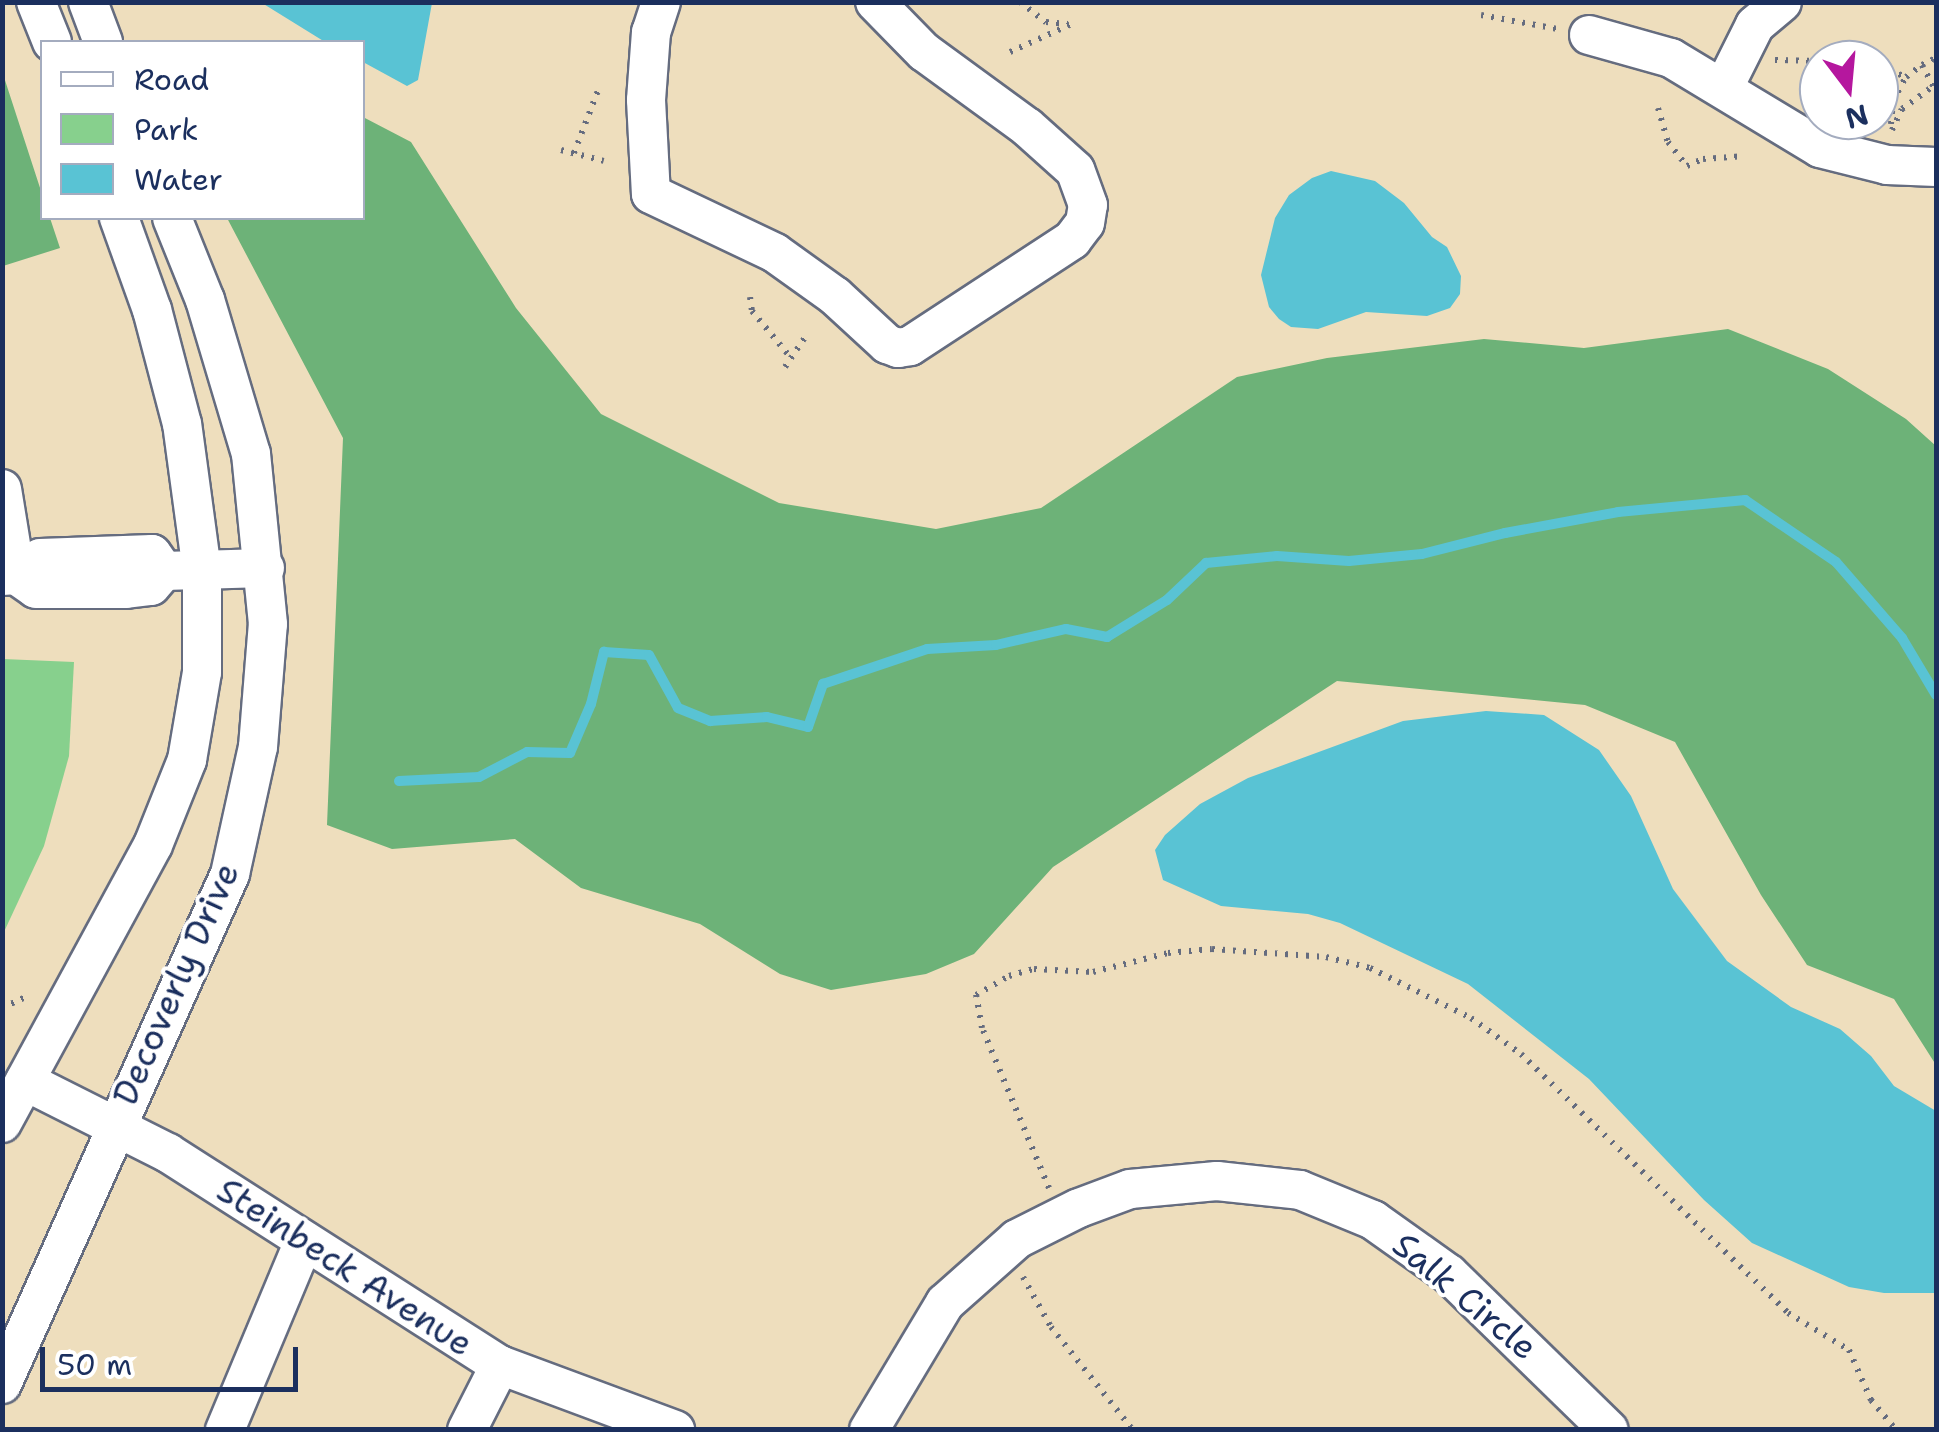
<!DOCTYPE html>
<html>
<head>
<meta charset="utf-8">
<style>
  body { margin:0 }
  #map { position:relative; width:1939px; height:1432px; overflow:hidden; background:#eedebd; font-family:"Shantell Sans",sans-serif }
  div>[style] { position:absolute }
  .green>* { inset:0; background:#87d08d }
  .forest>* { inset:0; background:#6db278 }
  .water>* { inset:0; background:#59c3d4 }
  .stream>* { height:10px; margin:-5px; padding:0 5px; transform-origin:5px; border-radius:5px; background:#59c3d4 }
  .path>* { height:6px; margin-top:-3px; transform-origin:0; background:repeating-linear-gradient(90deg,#656c7f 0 2.5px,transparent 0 10.5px) }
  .roads { filter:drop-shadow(2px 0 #656c7f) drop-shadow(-2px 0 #656c7f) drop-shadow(0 2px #656c7f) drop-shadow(0 -2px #656c7f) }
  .minor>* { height:38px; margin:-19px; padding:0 19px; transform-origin:19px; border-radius:19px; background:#fff }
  span { translate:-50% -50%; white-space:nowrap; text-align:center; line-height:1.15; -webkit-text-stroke:8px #fff; paint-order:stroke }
  .street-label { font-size:35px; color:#1b2f5e }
  .frame { position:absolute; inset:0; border:5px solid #1b2f5e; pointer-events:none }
  .legend { position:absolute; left:40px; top:40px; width:325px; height:180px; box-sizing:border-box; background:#fff; border:2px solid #a4acbf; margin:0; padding:12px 18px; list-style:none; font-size:30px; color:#1b2f5e }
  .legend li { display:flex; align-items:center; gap:20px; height:50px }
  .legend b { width:50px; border:2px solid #a4acbf }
  .north { position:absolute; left:1799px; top:40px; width:100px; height:100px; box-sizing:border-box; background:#fff; border:2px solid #a4acbf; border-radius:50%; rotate:164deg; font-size:28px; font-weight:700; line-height:40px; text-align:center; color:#1b2f5e }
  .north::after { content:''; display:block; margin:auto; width:35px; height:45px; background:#b5179e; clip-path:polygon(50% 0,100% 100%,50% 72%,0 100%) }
  .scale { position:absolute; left:40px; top:1347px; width:258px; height:45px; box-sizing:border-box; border:5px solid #1b2f5e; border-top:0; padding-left:12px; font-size:30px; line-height:35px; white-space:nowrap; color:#1b2f5e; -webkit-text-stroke:8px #fff; paint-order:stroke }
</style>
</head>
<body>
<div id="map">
  <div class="green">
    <div style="clip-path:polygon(3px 659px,74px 662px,69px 756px,44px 846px,3px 934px)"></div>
  </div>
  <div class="forest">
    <div style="clip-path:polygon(2px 71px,42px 194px,42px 218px,50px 218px,60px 248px,3px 266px)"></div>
    <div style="clip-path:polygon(363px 117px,411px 142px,516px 308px,601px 414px,779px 503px,936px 529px,1041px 508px,1237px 377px,1327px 358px,1484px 339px,1584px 348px,1728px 329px,1828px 369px,1906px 419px,1936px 446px,1936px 1065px,1894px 999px,1807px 965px,1761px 895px,1675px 742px,1585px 705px,1337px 681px,1053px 867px,974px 954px,926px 974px,831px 990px,780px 974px,700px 924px,581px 888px,515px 839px,392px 849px,327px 825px,343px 438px,227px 218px,362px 218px)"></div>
  </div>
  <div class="water">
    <div style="clip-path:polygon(262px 3px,432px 3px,418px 80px,407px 86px,363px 62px,362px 42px,325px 42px)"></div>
    <div style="clip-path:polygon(1331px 171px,1375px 181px,1404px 203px,1432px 237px,1447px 247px,1461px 276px,1460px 294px,1450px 308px,1427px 316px,1366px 312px,1318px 329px,1291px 327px,1279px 319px,1269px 307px,1261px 275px,1275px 218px,1289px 195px,1312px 178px)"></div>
    <div style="clip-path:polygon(1486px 711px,1544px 715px,1599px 750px,1631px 796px,1673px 889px,1727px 961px,1791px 1007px,1840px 1029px,1871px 1056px,1894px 1086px,1936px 1111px,1936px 1293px,1884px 1293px,1849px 1287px,1752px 1243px,1704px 1200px,1589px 1079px,1468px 984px,1340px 923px,1308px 914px,1221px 906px,1163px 880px,1155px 850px,1165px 835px,1200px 804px,1248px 778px,1403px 721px)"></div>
  </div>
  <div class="stream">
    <div style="left:399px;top:781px;width:80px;rotate:-2.9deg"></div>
    <div style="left:479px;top:777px;width:54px;rotate:-27.5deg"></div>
    <div style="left:527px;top:752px;width:43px;rotate:1.3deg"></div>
    <div style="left:570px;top:753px;width:53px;rotate:-66.8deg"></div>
    <div style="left:591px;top:704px;width:54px;rotate:-76deg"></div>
    <div style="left:604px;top:652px;width:45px;rotate:3.8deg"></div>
    <div style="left:649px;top:655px;width:60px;rotate:61.3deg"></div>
    <div style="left:678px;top:708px;width:35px;rotate:22deg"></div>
    <div style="left:710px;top:721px;width:57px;rotate:-4deg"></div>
    <div style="left:767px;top:717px;width:42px;rotate:13.7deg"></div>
    <div style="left:808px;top:727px;width:46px;rotate:-70.8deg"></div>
    <div style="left:823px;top:684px;width:110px;rotate:-18.6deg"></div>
    <div style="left:927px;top:649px;width:69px;rotate:-3.3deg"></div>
    <div style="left:996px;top:645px;width:72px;rotate:-12.9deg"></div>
    <div style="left:1066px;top:629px;width:42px;rotate:11deg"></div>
    <div style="left:1107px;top:637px;width:70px;rotate:-31.7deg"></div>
    <div style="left:1167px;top:600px;width:54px;rotate:-43.5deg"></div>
    <div style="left:1206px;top:563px;width:71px;rotate:-5.6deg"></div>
    <div style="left:1277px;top:556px;width:72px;rotate:4deg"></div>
    <div style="left:1349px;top:561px;width:73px;rotate:-5.5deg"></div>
    <div style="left:1422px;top:554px;width:86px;rotate:-14.2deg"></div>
    <div style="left:1505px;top:533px;width:115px;rotate:-10.5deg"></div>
    <div style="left:1618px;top:512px;width:128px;rotate:-5.4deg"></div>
    <div style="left:1745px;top:500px;width:110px;rotate:34.3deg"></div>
    <div style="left:1836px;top:562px;width:101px;rotate:49deg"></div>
    <div style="left:1902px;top:638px;width:66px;rotate:59.2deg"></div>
  </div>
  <div class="path">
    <div style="left:1020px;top:2px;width:33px;rotate:38deg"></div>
    <div style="left:1046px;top:22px;width:22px;rotate:5deg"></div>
    <div style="left:1481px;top:15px;width:78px;rotate:10.3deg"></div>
    <div style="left:1010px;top:52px;width:70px;rotate:-24.4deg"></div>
    <div style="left:1775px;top:60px;width:44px;rotate:1.3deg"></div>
    <div style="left:1922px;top:65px;width:16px;rotate:-27deg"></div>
    <div style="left:1879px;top:67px;width:29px;rotate:20deg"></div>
    <div style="left:1658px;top:108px;width:35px;rotate:74deg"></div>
    <div style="left:1668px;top:142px;width:31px;rotate:52deg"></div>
    <div style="left:1687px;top:166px;width:17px;rotate:-24deg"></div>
    <div style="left:1703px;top:159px;width:39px;rotate:-4deg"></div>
    <div style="left:1891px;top:124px;width:23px;rotate:-85deg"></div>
    <div style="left:1893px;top:101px;width:27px;rotate:-62deg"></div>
    <div style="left:1906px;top:77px;width:20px;rotate:-37deg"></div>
    <div style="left:1922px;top:65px;width:24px;rotate:62deg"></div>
    <div style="left:1892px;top:130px;width:23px;rotate:-65deg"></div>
    <div style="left:1902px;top:109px;width:42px;rotate:-36.3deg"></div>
    <div style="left:561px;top:150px;width:44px;rotate:14.3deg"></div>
    <div style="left:574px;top:153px;width:70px;rotate:-69deg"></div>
    <div style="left:750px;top:297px;width:14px;rotate:82deg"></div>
    <div style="left:752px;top:311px;width:61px;rotate:50.3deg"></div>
    <div style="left:785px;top:367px;width:36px;rotate:-56deg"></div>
    <div style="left:2px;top:1008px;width:29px;rotate:-25deg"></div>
    <div style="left:1049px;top:1188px;width:173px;rotate:-112.7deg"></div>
    <div style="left:982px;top:1028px;width:34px;rotate:-100deg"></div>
    <div style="left:976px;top:995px;width:38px;rotate:-30deg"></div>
    <div style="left:1009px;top:976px;width:26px;rotate:-16deg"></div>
    <div style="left:1034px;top:969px;width:59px;rotate:2.9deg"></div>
    <div style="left:1093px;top:972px;width:77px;rotate:-14.2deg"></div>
    <div style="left:1168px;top:953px;width:44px;rotate:-5.2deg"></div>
    <div style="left:1212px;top:949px;width:114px;rotate:4deg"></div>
    <div style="left:1326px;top:957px;width:45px;rotate:14deg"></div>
    <div style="left:1370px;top:968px;width:113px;rotate:26.3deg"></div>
    <div style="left:1471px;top:1018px;width:62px;rotate:35.8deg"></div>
    <div style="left:1521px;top:1054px;width:372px;rotate:44.1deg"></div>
    <div style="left:1788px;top:1313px;width:71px;rotate:31.2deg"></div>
    <div style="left:1849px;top:1350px;width:55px;rotate:66.3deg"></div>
    <div style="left:1871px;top:1400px;width:39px;rotate:50deg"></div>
    <div style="left:1023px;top:1277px;width:57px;rotate:60.8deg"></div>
    <div style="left:1051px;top:1327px;width:132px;rotate:51.5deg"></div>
  </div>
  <div class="roads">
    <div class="minor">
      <div style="left:36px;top:2px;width:43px;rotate:68.2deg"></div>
      <div style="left:88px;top:2px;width:43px;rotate:69.4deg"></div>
      <div style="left:661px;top:2px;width:32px;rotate:108deg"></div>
      <div style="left:651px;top:32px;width:68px;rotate:94.2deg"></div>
      <div style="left:646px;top:100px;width:94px;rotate:87deg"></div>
      <div style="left:651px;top:194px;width:137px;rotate:25.4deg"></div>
      <div style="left:775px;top:253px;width:74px;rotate:35.6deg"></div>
      <div style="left:835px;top:296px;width:71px;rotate:42.7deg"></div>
      <div style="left:887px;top:344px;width:12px;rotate:20deg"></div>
      <div style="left:898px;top:348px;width:12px;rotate:-9deg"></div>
      <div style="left:910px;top:346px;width:194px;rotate:-33.2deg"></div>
      <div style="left:1072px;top:240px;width:21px;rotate:-53deg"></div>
      <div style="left:1085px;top:223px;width:18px;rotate:-81deg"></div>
      <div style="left:1088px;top:205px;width:37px;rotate:-110deg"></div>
      <div style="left:1075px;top:170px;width:64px;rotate:-138.1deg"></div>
      <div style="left:1027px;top:127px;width:127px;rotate:-143.9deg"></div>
      <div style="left:924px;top:52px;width:70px;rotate:-134.4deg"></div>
      <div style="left:1589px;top:35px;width:85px;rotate:15.7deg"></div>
      <div style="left:1671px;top:58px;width:174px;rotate:31.1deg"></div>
      <div style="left:1820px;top:148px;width:69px;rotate:14.2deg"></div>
      <div style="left:1887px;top:165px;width:49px;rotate:2.3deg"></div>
      <div style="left:1724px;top:87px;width:69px;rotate:-63.4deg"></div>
      <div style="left:1755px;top:25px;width:35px;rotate:-40deg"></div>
      <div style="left:2px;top:489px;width:87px;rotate:80.8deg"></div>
      <div style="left:16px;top:575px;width:24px;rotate:35deg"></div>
      <div style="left:36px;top:589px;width:90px"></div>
      <div style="left:126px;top:589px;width:25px;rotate:-7deg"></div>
      <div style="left:151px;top:586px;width:20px;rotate:-49deg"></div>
      <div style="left:164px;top:571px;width:101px;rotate:-1.7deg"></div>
      <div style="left:2px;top:576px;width:14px;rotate:-4deg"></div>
      <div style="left:16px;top:575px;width:29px;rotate:-35deg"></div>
      <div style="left:40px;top:558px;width:112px;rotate:-2deg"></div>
      <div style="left:152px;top:554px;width:21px;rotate:55deg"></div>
      <div style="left:25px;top:1081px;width:160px;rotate:26.7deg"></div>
      <div style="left:168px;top:1153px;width:394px;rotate:32.6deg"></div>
      <div style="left:500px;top:1365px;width:187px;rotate:20.4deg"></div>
      <div style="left:2px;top:1123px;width:316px;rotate:-61.5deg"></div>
      <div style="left:153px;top:845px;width:92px;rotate:-68.2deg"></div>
      <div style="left:187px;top:760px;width:89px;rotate:-80.3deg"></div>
      <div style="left:202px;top:672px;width:101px;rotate:-90deg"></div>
      <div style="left:202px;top:571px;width:148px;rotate:-97.7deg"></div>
      <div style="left:182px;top:424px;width:118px;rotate:-104.7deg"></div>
      <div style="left:152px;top:310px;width:98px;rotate:-109.7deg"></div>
      <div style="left:2px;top:1384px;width:559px;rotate:-65.91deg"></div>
      <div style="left:230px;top:874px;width:130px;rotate:-77.6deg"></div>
      <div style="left:258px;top:747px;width:123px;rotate:-85.4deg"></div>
      <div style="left:268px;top:624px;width:171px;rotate:-95.7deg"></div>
      <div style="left:251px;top:454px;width:161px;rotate:-106.6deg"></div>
      <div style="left:205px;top:300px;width:88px;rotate:-111.9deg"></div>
      <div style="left:225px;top:1430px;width:205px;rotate:-67.3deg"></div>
      <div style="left:467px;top:1430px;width:73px;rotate:-63.1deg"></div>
      <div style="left:869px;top:1430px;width:148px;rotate:-59.1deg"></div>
      <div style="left:945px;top:1303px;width:96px;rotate:-41.6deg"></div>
      <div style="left:1017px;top:1239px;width:69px;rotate:-26.6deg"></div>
      <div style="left:1079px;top:1208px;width:54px;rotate:-20.4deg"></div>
      <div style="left:1130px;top:1189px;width:87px;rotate:-5.3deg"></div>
      <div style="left:1217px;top:1181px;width:83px;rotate:6.2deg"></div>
      <div style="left:1300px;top:1190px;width:79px;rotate:22.3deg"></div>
      <div style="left:1373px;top:1220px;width:93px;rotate:35.4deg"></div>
      <div style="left:1449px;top:1274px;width:223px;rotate:44.3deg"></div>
    </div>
  </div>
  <div class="street-label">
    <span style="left:176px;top:984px;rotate:-66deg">Decoverly Drive</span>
    <span style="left:345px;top:1267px;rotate:33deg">Steinbeck Avenue</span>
    <span style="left:1465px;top:1296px;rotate:40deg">Salk Circle</span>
  </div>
  <div class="frame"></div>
  <ul class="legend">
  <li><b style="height:12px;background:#fff"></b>Road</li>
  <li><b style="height:28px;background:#87d08d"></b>Park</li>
  <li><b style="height:28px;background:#59c3d4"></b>Water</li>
  </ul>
  <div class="north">N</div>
  <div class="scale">50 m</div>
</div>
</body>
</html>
